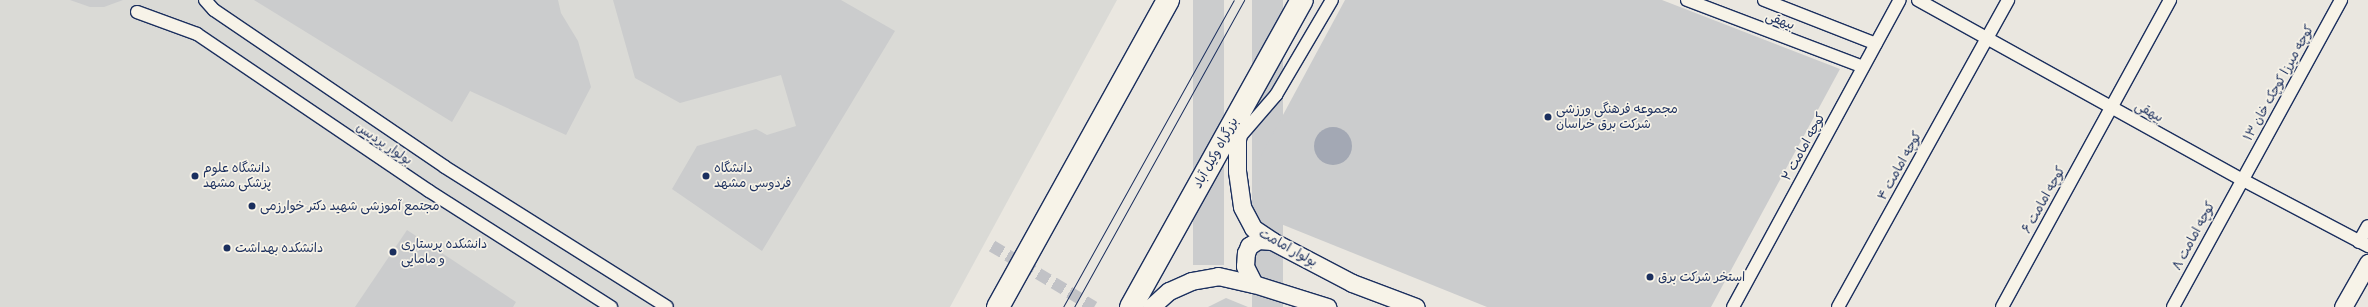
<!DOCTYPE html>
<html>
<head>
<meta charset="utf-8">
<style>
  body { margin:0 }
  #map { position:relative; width:2368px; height:307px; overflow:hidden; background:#eae7e0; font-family:Itim,"Playpen Sans Arabic",sans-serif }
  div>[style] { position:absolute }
  .built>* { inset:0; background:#dadad6 }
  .green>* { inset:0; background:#cbcccd; transform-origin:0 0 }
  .water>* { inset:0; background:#a3a8b4 }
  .round { border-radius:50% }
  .street-tunnel>* { height:12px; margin-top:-6px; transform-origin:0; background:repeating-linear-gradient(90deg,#c1c2c6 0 12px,transparent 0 18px) }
  .roads { filter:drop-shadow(1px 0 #1b2f5e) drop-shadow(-1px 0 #1b2f5e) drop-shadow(0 1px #1b2f5e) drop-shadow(0 -1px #1b2f5e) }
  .street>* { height:12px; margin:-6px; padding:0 6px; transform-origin:6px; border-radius:6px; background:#f7f3e8 }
  .secondary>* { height:17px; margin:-8.5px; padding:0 8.5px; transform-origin:8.5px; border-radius:8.5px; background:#f7f3e8 }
  .highway>* { height:22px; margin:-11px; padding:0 11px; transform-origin:11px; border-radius:11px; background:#f7f3e8 }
  .tram>* { height:1px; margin:-0.5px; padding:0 0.5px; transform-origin:0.5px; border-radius:0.5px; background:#1b2f5e }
  .dots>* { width:11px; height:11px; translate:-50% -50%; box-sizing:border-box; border:2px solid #f7f3e8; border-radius:50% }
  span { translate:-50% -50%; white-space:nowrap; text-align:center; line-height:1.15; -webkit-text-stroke:3.5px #f7f3e8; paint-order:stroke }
  .street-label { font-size:13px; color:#1b2f5e }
  .poi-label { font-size:13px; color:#1b2f5e }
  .left { translate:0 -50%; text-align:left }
</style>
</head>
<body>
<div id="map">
  <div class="built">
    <div style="clip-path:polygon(0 0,1117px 0,950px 307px,0 307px)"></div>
  </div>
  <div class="green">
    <div style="clip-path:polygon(70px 0,123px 0,104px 7px,90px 7px)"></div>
    <div style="clip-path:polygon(254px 0,558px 0,561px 13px,578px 41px,591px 87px,566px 135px,470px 91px,452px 122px)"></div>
    <div style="clip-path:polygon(613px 0,841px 0,895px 31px,762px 251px,672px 189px,697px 146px,756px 129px,767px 135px,796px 126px,781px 75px,680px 103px,635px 78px)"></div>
    <div style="left:1193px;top:0;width:31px;height:265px"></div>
    <div style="left:1252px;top:0;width:31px;height:329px"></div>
    <div style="clip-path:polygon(1345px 0,1662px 0,1840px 69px,1711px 307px,1487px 307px,1271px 220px,1256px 165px)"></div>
    <div style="clip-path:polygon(407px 230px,516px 302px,513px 307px,355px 307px)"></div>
    <div style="clip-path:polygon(1226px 298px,1248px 307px,1208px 307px)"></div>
  </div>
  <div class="water">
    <div class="round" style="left:1314px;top:127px;width:38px;height:38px"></div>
  </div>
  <div class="street-tunnel">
    <div style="left:992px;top:246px;width:119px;rotate:30.9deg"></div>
  </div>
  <div class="roads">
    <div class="street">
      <div style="left:205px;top:0;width:13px;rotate:48deg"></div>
      <div style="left:214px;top:10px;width:279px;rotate:34.2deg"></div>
      <div style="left:445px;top:167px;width:262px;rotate:32.2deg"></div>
      <div style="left:1687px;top:0;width:188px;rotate:20.8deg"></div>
      <div style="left:1764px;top:0;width:120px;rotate:21.4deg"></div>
      <div style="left:1918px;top:0;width:369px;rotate:29deg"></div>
      <div style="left:2241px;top:179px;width:144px;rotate:27.8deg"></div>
      <div style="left:137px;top:12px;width:64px;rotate:20.1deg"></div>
      <div style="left:197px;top:34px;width:280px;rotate:34.1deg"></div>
      <div style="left:429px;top:191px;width:216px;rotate:32.5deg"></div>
      <div style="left:1237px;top:140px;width:60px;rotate:-49.1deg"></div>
      <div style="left:1276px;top:95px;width:110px;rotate:-59.5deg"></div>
      <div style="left:2359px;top:242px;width:18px;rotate:-61deg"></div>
      <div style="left:1733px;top:307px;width:349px;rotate:-61.5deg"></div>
      <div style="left:1838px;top:307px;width:351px;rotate:-61deg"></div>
      <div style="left:2002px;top:307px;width:350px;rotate:-61.3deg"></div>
      <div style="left:2173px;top:307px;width:350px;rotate:-61.3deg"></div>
    </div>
    <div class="secondary">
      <div style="left:1241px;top:117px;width:23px;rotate:100deg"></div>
      <div style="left:1237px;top:140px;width:31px;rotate:90deg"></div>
      <div style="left:1237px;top:171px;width:36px;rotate:82deg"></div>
      <div style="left:1242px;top:207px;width:24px;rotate:62deg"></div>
      <div style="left:1253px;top:228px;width:23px;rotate:34deg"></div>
      <div style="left:1272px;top:241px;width:90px;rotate:27.7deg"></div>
      <div style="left:1352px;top:283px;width:68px;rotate:20.6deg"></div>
      <div style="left:1254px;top:284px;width:20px;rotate:-117deg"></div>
      <div style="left:1245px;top:266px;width:13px;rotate:-86deg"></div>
      <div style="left:1246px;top:253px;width:8px;rotate:-67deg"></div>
      <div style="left:1249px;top:246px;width:11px;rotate:-34deg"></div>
      <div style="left:1258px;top:240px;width:14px;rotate:4deg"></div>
      <div style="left:1151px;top:307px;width:24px;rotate:-42deg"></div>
      <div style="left:1169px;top:291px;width:24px;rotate:-24deg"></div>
      <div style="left:1191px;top:281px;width:27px;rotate:-10deg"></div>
      <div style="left:1218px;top:276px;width:37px;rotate:13deg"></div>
      <div style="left:1254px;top:284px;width:77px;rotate:17.5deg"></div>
      <div style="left:2343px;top:307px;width:51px;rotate:-60.4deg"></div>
    </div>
    <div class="highway">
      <div style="left:998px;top:307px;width:351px;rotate:-61deg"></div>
      <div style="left:1131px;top:307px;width:351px;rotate:-60.9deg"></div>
    </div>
  </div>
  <div class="tram">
    <div style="left:1063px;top:307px;width:351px;rotate:-60.9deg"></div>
    <div style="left:1074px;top:307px;width:351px;rotate:-61deg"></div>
  </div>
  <div class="dots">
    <div style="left:1548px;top:117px;background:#1b2f5e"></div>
    <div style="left:195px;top:176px;background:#1b2f5e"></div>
    <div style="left:706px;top:176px;background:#1b2f5e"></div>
    <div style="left:252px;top:206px;background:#1b2f5e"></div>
    <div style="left:227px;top:248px;background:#1b2f5e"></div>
    <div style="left:393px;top:252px;background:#1b2f5e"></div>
    <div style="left:1650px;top:277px;background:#1b2f5e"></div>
  </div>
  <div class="street-label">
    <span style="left:1780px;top:21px;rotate:21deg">بیهقی</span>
    <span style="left:2279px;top:83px;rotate:-61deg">کوچه میرزا کوچک خان ۱۳</span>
    <span style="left:2149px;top:112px;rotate:29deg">بیهقی</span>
    <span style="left:384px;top:144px;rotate:34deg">بولوار پردیس</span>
    <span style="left:1804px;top:147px;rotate:-61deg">کوچه امامت ۲</span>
    <span style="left:1216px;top:153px;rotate:-61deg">بزرگراه وکیل آباد</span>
    <span style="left:1900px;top:166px;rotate:-61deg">کوچه امامت ۴</span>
    <span style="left:2044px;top:200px;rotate:-61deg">کوچه امامت ۶</span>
    <span style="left:2194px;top:236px;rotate:-62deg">کوچه امامت ۸</span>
    <span style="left:1288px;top:248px;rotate:29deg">بولوار امامت</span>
  </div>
  <div class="poi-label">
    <span class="left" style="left:1556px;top:117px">مجموعه فرهنگی ورزشی<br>شرکت برق خراسان</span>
    <span class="left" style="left:203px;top:176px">دانشگاه علوم<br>پزشکی مشهد</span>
    <span class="left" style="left:714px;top:176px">دانشگاه<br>فردوسی مشهد</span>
    <span class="left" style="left:260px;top:206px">مجتمع آموزشی شهید دکتر خوارزمی</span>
    <span class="left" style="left:401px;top:252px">دانشکده پرستاری<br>و مامایی</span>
    <span class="left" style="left:235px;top:248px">دانشکده بهداشت</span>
    <span class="left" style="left:1658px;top:277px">استخر شرکت برق</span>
  </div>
</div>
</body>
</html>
